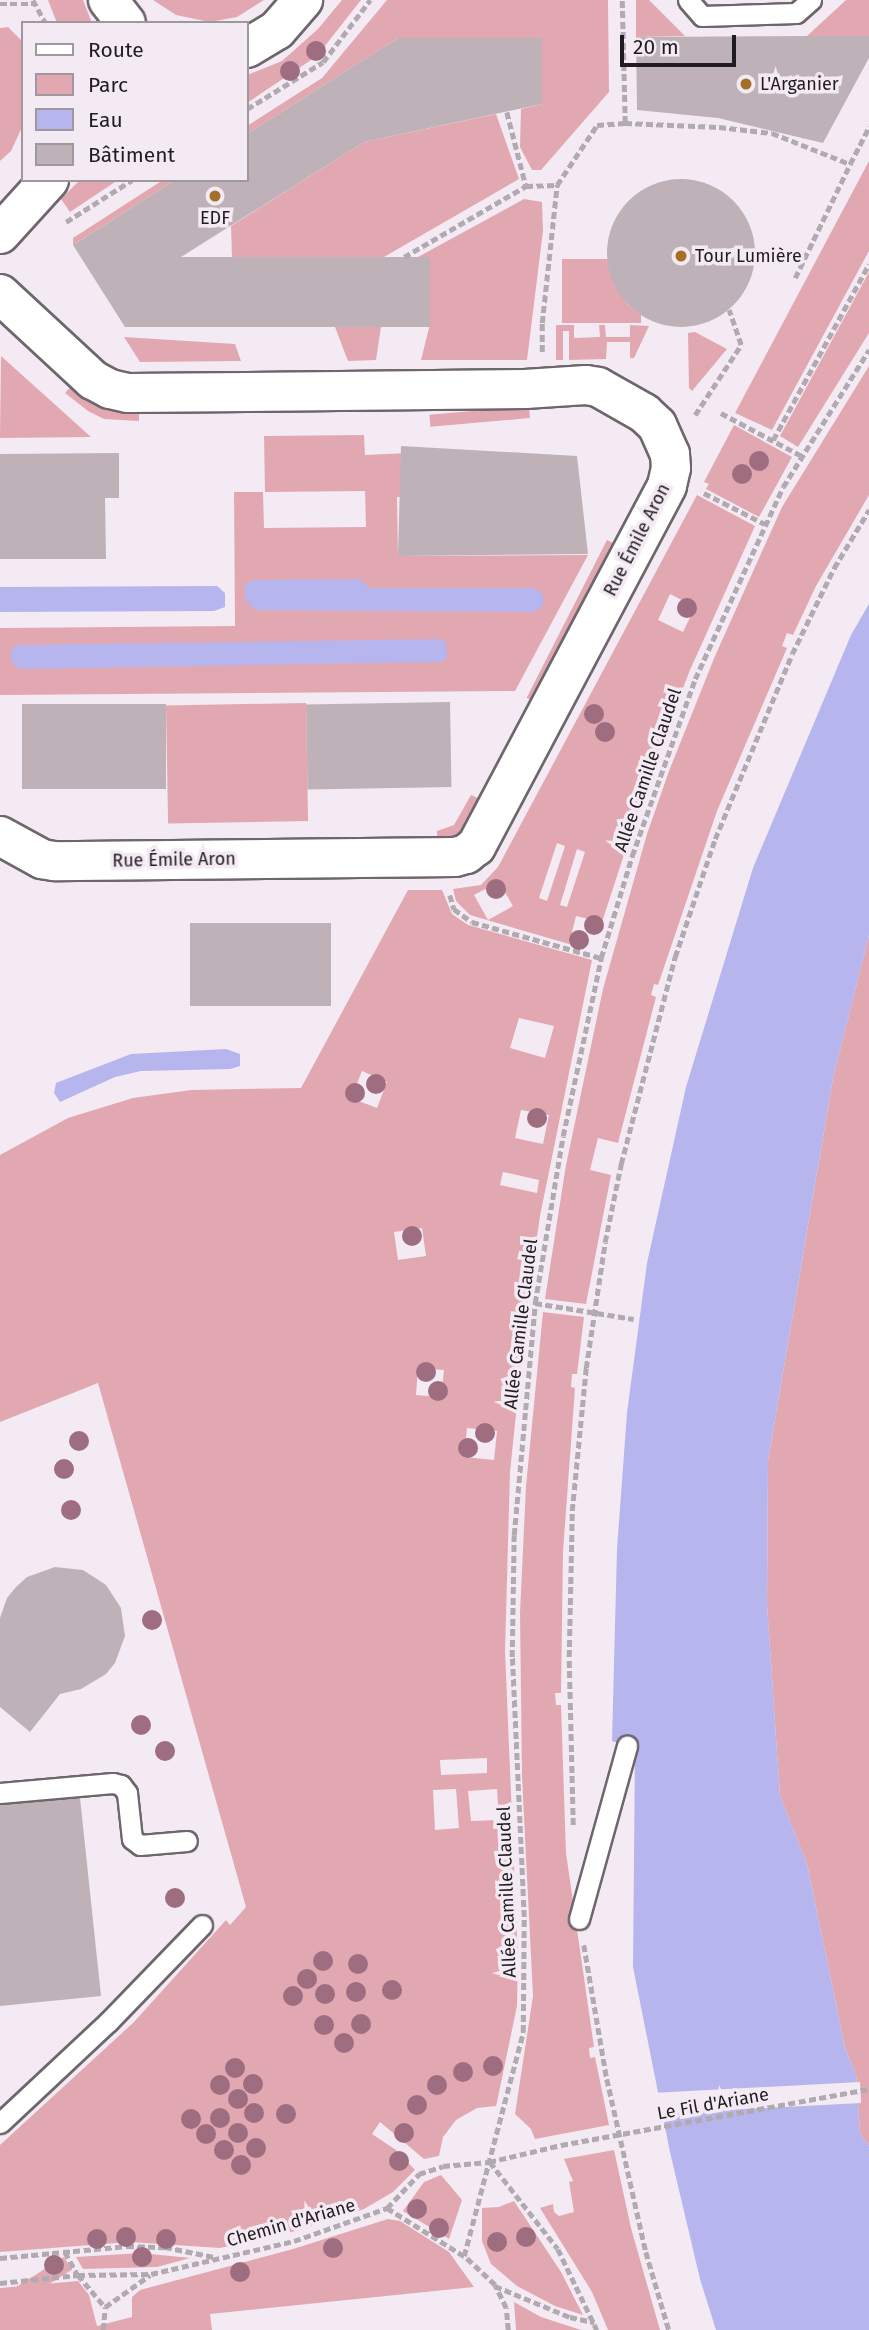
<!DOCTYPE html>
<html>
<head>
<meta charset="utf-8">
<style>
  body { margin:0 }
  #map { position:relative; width:869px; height:2330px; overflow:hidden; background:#f4eaf3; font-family:"Fira Sans",sans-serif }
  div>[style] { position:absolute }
  .green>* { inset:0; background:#e2a8b1; transform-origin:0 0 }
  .water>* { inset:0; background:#b6b5ed }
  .pier>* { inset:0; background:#f4eaf3; transform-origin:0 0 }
  .building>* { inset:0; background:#beb2b8; transform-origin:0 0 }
  .round { border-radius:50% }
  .path>* { height:4.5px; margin-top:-2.25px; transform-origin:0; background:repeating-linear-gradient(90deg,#b2aab1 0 7px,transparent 0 10.5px) }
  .roads { filter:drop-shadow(2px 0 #6e666d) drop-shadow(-2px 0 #6e666d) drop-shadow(0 2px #6e666d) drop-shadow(0 -2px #6e666d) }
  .lane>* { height:19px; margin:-9.5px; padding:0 9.5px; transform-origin:9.5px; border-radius:9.5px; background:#fff }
  .street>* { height:38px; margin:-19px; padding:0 19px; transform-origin:19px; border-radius:19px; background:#fff }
  .secondary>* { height:38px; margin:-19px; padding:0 19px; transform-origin:19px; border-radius:19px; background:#fff }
  .path-bridge>* { height:4.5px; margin-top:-2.25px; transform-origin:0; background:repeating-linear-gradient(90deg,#b2aab1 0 7px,transparent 0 10.5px) }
  .trees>* { width:20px; height:20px; margin:-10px; border-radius:50%; background:#9e6e80 }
  .dots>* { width:19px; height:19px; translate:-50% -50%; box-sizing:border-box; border:4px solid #f4eaf3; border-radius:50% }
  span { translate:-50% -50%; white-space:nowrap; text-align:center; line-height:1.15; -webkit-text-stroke:7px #f4eaf3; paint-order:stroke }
  .poi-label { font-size:18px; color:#201c20 }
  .left { translate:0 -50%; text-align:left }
  .street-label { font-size:18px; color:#201c20 }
  .legend { position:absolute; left:21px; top:21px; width:228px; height:161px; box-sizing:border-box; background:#f4eaf3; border:2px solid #9f989f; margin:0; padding:9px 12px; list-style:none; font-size:21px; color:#201c20 }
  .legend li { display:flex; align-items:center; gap:14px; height:35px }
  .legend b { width:35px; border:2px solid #9f989f }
  .scale { position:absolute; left:620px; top:35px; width:116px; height:32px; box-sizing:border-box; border:4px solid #201c20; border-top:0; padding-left:9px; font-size:21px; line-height:24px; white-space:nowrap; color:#201c20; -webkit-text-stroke:5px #f4eaf3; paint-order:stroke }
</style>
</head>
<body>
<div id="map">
  <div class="green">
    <div style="clip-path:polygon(48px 0,83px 0,92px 23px,57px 23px)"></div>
    <div style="clip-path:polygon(153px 0,264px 0,237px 17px,210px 22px,176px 15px)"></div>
    <div style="clip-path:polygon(342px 0,361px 0,317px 56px,247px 103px,247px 75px,282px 61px,318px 29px)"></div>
    <div style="clip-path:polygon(387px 0,608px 0,609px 92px,541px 170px,532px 170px,520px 147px,521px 109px,542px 104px,541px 38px,398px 38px,247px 134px,247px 126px,322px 78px)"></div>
    <div style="clip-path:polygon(636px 0,649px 0,685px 36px,636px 37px)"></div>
    <div style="clip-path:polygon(846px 0,869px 0,869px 36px,807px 36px)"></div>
    <div style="clip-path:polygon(8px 27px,23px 42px,23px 125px,11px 151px,0 161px,0 28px)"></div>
    <div style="clip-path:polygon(496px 114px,519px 179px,384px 257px,232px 257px,231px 226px,364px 142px)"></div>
    <div style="clip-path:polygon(869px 161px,869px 251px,772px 430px,735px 413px)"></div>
    <div style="clip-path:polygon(80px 180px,118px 180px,70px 212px,61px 199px)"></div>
    <div style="clip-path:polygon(163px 180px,175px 180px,73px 245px,73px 238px)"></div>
    <div style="clip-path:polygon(524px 199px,542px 202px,543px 231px,527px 360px,421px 360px,430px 324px,430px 257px,418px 257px)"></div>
    <div style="clip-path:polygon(562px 259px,608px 259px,614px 284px,628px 305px,641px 315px,641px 323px,562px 323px)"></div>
    <div style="clip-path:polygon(869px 272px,869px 333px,798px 447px,780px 436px)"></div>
    <div style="clip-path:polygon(556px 325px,574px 325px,574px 338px,600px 337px,599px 325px,605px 325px,606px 337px,630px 337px,630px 325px,649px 326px,634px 358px,630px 358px,630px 342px,607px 342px,606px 359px,569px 360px,569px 331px,563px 331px,563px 360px,556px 360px)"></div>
    <div style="clip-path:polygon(335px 327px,381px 327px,376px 360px,348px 361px)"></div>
    <div style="clip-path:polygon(695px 332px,727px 349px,692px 391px,689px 388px,688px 333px)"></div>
    <div style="clip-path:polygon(124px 337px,235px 344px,241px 361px,140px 362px)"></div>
    <div style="clip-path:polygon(1px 356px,91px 437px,0 438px)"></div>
    <div style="clip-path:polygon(869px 366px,869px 495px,816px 586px,793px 635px,787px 633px,782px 646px,787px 648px,717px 811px,658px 985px,654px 984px,651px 995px,656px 997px,618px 1143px,598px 1138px,590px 1170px,611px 1175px,586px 1304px,545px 1299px,566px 1165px,603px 989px,647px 834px,669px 771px,715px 656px,782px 507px)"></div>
    <div style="clip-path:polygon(74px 383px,139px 409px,139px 421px,104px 419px,88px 411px,65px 393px)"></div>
    <div style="left:529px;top:406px;width:12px;height:100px;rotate:85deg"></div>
    <div style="clip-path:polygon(734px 425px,792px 457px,759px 517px,706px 489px,709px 484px,704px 482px)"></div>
    <div style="clip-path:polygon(364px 435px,365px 455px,409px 453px,401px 497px,397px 497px,398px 556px,588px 555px,515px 691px,0 695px,0 628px,235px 626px,234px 492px,263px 492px,264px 528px,366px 527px,365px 491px,265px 492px,264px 436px)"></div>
    <div style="clip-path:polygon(evenodd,697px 495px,755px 526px,690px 670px,650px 775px,602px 922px,576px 916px,569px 944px,470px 915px,456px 901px,453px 889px,481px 885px,498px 867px,697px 495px,670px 594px,695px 607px,683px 632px,658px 620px,670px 594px,697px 495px,557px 843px,565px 846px,547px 901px,539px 898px,557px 843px,697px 495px,577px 849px,585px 852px,567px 907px,560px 905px,577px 849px,697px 495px,499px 882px,513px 906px,488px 920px,474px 895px,499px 882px)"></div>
    <div style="left:607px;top:540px;width:11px;height:177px;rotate:27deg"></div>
    <div style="left:306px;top:703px;width:118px;height:140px;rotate:89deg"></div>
    <div style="clip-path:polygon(471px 795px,482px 800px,467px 828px,458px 837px,437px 843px,437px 831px,454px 825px)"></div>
    <div style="clip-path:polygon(evenodd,408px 890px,442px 890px,452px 914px,468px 925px,592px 960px,540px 1216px,528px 1298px,510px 1472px,505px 1651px,518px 1959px,517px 2006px,497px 2102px,496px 2106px,477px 2108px,456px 2120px,443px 2137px,439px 2156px,424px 2159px,380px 2122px,372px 2134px,396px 2150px,415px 2170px,393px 2192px,364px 2209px,300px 2230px,220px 2248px,130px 2242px,0 2252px,0 2145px,134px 2022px,226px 1920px,230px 1925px,246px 1907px,98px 1383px,0 1422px,0 1155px,68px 1118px,133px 1098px,191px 1090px,301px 1088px,408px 890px,519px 1018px,554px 1026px,545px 1058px,510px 1048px,519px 1018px,408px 890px,362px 1071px,387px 1082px,377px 1108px,351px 1098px,362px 1071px,408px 890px,521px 1110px,549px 1115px,543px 1144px,515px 1138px,521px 1110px,408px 890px,503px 1172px,539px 1180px,537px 1193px,500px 1185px,503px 1172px,408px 890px,422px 1228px,426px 1256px,398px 1260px,394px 1232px,422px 1228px,408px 890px,418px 1368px,444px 1370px,441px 1397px,416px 1395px,418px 1368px,408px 890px,467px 1428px,497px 1431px,494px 1460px,464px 1457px,467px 1428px,408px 890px,487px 1758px,487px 1773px,441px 1775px,440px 1760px,487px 1758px,408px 890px,456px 1789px,459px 1828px,435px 1830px,433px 1790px,456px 1789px,408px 890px,497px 1789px,499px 1820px,471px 1821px,468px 1791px,497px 1789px)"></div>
    <div style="clip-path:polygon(869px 935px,869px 2146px,860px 2134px,856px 2075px,845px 2048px,807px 1864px,780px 1796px,767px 1605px,768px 1461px,833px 1078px)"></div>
    <div style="clip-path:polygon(543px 1312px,584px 1317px,577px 1374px,572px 1374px,571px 1387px,575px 1388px,563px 1552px,561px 1693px,555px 1693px,556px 1705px,561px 1705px,566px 1853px,594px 2047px,589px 2048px,590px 2058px,595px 2057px,609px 2125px,535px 2139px,531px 2129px,515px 2114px,533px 1996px,522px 1777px,520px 1613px,526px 1486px)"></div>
    <div style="clip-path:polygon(614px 2150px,631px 2228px,660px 2330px,608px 2330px,592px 2292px,540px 2208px,553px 2204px,554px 2212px,559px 2216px,574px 2212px,569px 2182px,573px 2181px,564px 2159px)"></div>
    <div style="clip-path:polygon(441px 2175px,462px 2200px,449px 2239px,403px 2211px,424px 2182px)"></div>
    <div style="clip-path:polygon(514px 2201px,561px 2272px,583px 2315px,555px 2306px,517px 2286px,491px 2264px,482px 2241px,482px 2208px,499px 2207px)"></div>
    <div style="clip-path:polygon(388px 2219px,400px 2221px,449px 2252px,474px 2287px,210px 2314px,212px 2330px,0 2330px,0 2288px,78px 2281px,89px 2295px,97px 2326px,132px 2317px,132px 2297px,140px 2290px,293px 2249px)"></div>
    <div style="clip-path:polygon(141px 2253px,190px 2258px,157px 2267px,83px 2269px,76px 2257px)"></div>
    <div style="left:64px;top:2257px;width:15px;height:64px;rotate:58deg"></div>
    <div style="clip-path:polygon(514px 2302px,541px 2317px,581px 2330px,516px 2330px)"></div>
  </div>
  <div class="water">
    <div style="clip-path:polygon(360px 579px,369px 588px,533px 588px,543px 594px,543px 605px,535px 612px,256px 610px,245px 600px,245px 584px,255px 580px)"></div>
    <div style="clip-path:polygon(217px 586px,225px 593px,225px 607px,214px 611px,0 612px,0 587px)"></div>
    <div style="clip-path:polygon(869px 604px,869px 935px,833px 1078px,768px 1461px,767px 1605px,780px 1796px,807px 1864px,845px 2048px,856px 2075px,860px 2134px,869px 2146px,869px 2330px,716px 2330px,700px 2279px,670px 2152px,633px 1967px,635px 1749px,612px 1741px,617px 1549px,627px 1413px,647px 1263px,686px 1087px,753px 868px,851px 635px)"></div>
    <div style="clip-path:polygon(440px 639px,446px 642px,447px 657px,442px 662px,20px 669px,12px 663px,11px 649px,20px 645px)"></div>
    <div style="clip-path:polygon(226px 1049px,240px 1054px,240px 1066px,230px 1069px,141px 1071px,115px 1077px,60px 1102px,54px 1093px,56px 1083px,131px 1054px)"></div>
  </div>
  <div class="pier">
    <div style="left:860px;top:2082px;width:21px;height:204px;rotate:87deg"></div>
  </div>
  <div class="building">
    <div style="clip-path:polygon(807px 36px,869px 36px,869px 58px,823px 143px,718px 118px,637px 110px,636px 37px)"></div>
    <div style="clip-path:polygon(398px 38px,542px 38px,542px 104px,364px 142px,181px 257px,430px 257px,430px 327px,125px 327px,73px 245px,175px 180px,247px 180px,247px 134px)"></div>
    <div class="round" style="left:607px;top:179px;width:148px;height:148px"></div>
    <div style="clip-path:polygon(401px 446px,577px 456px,588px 554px,398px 556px)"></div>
    <div style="clip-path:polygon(119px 453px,119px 498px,105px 498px,106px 559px,0 559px,0 454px)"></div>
    <div style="left:450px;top:702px;width:85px;height:144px;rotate:89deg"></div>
    <div style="left:166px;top:704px;width:85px;height:144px;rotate:90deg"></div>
    <div style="left:331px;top:923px;width:83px;height:141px;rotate:90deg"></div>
    <div style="clip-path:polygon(55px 1567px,83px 1570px,106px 1585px,121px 1608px,125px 1636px,115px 1663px,106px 1674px,81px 1689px,60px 1694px,30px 1732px,0 1707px,0 1618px,7px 1598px,16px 1587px,27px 1577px)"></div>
    <div style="clip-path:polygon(80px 1798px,101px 1996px,0 2006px,0 1805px)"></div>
  </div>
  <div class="path">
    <div style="left:33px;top:0;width:26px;rotate:61deg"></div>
    <div style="left:0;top:4px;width:33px"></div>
    <div style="left:247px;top:109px;width:89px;rotate:-31.7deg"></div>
    <div style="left:323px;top:62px;width:78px;rotate:-52.8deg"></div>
    <div style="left:507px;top:112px;width:76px;rotate:75.6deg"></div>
    <div style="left:625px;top:123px;width:94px;rotate:2.4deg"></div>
    <div style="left:719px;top:127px;width:53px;rotate:6.5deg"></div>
    <div style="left:772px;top:133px;width:84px;rotate:21.7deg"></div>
    <div style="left:850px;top:164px;width:42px;rotate:-62.8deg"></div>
    <div style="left:66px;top:222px;width:78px;rotate:-32.5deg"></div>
    <div style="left:404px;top:257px;width:141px;rotate:-30.2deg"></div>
    <div style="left:526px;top:186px;width:31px;rotate:-2deg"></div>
    <div style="left:795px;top:278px;width:127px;rotate:-64.2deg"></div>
    <div style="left:542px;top:352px;width:29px;rotate:-90deg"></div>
    <div style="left:542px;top:323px;width:139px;rotate:-83.8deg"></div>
    <div style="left:557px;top:185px;width:72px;rotate:-56.3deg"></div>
    <div style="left:597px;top:125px;width:28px;rotate:-4deg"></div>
    <div style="left:625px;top:123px;width:123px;rotate:-91.4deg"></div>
    <div style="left:721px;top:413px;width:92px;rotate:28deg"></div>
    <div style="left:695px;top:415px;width:84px;rotate:-56.7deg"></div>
    <div style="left:741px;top:345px;width:37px;rotate:-109deg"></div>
    <div style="left:773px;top:440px;width:200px;rotate:-61.4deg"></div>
    <div style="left:704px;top:493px;width:68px;rotate:26.9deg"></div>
    <div style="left:450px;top:895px;width:15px;rotate:74deg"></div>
    <div style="left:454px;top:909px;width:22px;rotate:36deg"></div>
    <div style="left:472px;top:922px;width:134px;rotate:15.6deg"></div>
    <div style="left:535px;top:1303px;width:100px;rotate:9.2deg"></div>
    <div style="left:573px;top:1825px;width:168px;rotate:-91.4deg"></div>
    <div style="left:569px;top:1657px;width:146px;rotate:-88.8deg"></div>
    <div style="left:572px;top:1511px;width:144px;rotate:-84.4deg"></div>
    <div style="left:586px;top:1368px;width:127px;rotate:-81.4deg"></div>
    <div style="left:605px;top:1242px;width:80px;rotate:-78.4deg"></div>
    <div style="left:621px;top:1164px;width:214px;rotate:-75.4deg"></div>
    <div style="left:675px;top:957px;width:125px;rotate:-71.3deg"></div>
    <div style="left:715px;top:839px;width:200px;rotate:-67.4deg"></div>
    <div style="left:792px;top:654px;width:96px;rotate:-64deg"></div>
    <div style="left:834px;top:568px;width:68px;rotate:-58.9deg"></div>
    <div style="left:584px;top:1945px;width:136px;rotate:80.3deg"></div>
    <div style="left:607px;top:2079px;width:177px;rotate:77.3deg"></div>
    <div style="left:646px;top:2252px;width:81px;rotate:73.6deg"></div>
    <div style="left:490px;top:2162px;width:110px;rotate:52deg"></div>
    <div style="left:558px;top:2249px;width:90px;rotate:64.3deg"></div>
    <div style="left:387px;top:2208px;width:91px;rotate:31.9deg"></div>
    <div style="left:65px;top:2252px;width:26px;rotate:61deg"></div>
    <div style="left:78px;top:2275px;width:42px;rotate:49.8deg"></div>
    <div style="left:0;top:2258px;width:128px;rotate:-5.4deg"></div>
    <div style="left:127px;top:2246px;width:38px;rotate:2deg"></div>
    <div style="left:165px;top:2247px;width:50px;rotate:11.5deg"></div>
    <div style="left:0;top:2283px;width:78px;rotate:-5.9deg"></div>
    <div style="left:78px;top:2275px;width:73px;rotate:-0.8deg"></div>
    <div style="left:151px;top:2274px;width:147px;rotate:-13deg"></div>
    <div style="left:294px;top:2241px;width:99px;rotate:-19.5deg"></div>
    <div style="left:387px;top:2208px;width:47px;rotate:-46.7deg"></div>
    <div style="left:419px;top:2174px;width:25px;rotate:-18deg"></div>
    <div style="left:443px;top:2166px;width:46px;rotate:-5deg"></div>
    <div style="left:489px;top:2162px;width:74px;rotate:-13.3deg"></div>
    <div style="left:495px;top:2286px;width:81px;rotate:22.5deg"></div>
    <div style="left:570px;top:2317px;width:25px;rotate:12deg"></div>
    <div style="left:103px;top:2330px;width:23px;rotate:-85deg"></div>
    <div style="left:105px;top:2307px;width:55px;rotate:-35.4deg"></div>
    <div style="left:508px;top:2330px;width:22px;rotate:-95deg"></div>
    <div style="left:506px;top:2308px;width:25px;rotate:-116deg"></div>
    <div style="left:495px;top:2285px;width:42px;rotate:-136.9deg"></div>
    <div style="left:464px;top:2256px;width:232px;rotate:-75.2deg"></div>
    <div style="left:523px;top:2032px;width:115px;rotate:-89.5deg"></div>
    <div style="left:524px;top:1917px;width:260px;rotate:-92.6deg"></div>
    <div style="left:512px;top:1657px;width:122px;rotate:-89.1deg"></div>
    <div style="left:514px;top:1535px;width:233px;rotate:-84.8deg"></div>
    <div style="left:535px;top:1303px;width:169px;rotate:-80.5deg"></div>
    <div style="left:563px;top:1136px;width:182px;rotate:-77.9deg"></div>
    <div style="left:601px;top:958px;width:107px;rotate:-73.1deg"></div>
    <div style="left:632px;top:856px;width:188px;rotate:-70.4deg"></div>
    <div style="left:695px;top:679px;width:211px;rotate:-65.4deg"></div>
    <div style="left:783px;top:487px;width:162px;rotate:-57.9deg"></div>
  </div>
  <div class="roads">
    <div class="lane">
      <div style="left:688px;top:0;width:21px;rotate:49deg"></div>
      <div style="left:702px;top:16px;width:94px;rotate:-1.8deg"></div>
      <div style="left:796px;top:13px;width:20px;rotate:-41deg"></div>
      <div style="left:0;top:1793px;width:113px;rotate:-5.1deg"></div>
      <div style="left:113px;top:1783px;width:8px;rotate:14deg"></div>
      <div style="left:121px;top:1785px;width:10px;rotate:53deg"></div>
      <div style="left:127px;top:1793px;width:46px;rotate:83.8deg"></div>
      <div style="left:132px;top:1839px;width:10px;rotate:37deg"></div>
      <div style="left:140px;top:1845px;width:47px;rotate:-4.9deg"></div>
      <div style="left:579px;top:1919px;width:180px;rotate:-74.5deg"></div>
      <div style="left:0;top:2123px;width:148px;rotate:-43.1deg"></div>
      <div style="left:108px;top:2022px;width:135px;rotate:-45.9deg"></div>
    </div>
    <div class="street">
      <div style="left:0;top:234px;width:73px;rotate:-47.8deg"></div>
      <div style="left:0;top:294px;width:127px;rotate:42.8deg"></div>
      <div style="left:93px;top:380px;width:19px;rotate:28deg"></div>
      <div style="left:110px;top:389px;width:18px;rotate:13deg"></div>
      <div style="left:128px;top:393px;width:119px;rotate:-0.5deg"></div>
      <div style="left:247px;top:392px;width:278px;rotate:-0.6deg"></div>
      <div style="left:525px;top:389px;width:61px;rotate:-3.8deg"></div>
      <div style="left:586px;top:385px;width:12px;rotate:9deg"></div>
      <div style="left:598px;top:387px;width:53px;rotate:29.5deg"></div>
      <div style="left:644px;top:413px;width:18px;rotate:43deg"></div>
      <div style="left:657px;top:425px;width:32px;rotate:66deg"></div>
      <div style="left:670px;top:454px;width:14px;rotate:86deg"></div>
      <div style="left:671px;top:468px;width:18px;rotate:103deg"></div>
      <div style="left:667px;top:486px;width:408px;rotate:117.9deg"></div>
      <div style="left:476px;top:846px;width:13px;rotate:141deg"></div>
      <div style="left:466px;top:854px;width:11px;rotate:165deg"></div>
      <div style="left:455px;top:857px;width:401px;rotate:179.4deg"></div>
      <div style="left:54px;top:861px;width:12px;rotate:-171deg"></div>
      <div style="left:42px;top:859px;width:48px;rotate:-151.3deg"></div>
    </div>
    <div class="secondary">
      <div style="left:108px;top:0;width:29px;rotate:52deg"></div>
      <div style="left:247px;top:48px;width:35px;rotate:-31deg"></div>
      <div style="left:277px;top:30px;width:40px;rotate:-49deg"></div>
    </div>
  </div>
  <div class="path-bridge">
    <div style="left:561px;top:2145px;width:313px;rotate:-10.3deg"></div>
  </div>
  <div class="trees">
    <div style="left:316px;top:51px"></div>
    <div style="left:290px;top:71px"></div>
    <div style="left:759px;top:461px"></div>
    <div style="left:742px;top:474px"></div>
    <div style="left:687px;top:608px"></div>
    <div style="left:594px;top:714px"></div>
    <div style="left:605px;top:732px"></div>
    <div style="left:496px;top:889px"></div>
    <div style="left:594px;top:925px"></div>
    <div style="left:579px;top:940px"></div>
    <div style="left:376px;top:1084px"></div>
    <div style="left:355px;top:1093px"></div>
    <div style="left:537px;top:1118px"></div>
    <div style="left:412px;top:1236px"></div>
    <div style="left:426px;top:1372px"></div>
    <div style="left:438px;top:1391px"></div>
    <div style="left:485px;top:1433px"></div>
    <div style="left:79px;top:1441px"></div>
    <div style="left:468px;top:1448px"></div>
    <div style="left:64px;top:1469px"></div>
    <div style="left:71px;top:1510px"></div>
    <div style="left:152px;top:1620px"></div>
    <div style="left:141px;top:1725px"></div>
    <div style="left:165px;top:1751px"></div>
    <div style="left:175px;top:1898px"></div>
    <div style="left:323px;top:1961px"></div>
    <div style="left:358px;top:1964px"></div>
    <div style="left:307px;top:1979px"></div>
    <div style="left:392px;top:1990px"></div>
    <div style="left:356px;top:1992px"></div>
    <div style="left:325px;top:1994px"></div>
    <div style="left:293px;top:1996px"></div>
    <div style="left:361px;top:2024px"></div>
    <div style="left:324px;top:2025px"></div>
    <div style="left:344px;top:2043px"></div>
    <div style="left:493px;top:2066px"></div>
    <div style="left:235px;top:2068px"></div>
    <div style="left:463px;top:2072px"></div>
    <div style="left:253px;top:2084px"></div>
    <div style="left:220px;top:2085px"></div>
    <div style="left:437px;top:2085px"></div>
    <div style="left:238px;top:2099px"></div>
    <div style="left:417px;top:2105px"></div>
    <div style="left:254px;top:2113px"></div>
    <div style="left:286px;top:2114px"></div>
    <div style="left:220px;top:2118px"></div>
    <div style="left:191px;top:2119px"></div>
    <div style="left:238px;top:2133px"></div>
    <div style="left:404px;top:2133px"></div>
    <div style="left:206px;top:2134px"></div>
    <div style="left:256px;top:2148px"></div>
    <div style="left:224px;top:2150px"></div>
    <div style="left:399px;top:2161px"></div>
    <div style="left:241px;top:2165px"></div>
    <div style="left:417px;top:2209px"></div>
    <div style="left:439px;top:2228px"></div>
    <div style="left:126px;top:2237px"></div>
    <div style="left:526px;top:2237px"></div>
    <div style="left:97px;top:2239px"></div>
    <div style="left:166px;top:2239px"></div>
    <div style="left:497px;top:2242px"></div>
    <div style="left:333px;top:2248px"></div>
    <div style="left:142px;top:2257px"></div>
    <div style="left:54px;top:2265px"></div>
    <div style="left:240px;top:2272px"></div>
  </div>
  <div class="dots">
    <div style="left:746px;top:84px;background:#a47028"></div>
    <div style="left:215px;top:196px;background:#a47028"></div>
    <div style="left:681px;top:256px;background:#a47028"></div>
  </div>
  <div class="poi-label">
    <span class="left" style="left:760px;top:84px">L'Arganier</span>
    <span style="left:215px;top:218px">EDF</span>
    <span class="left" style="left:695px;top:256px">Tour Lumière</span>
  </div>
  <div class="street-label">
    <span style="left:637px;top:540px;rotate:-63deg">Rue Émile Aron</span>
    <span style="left:648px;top:770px;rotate:-71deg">Allée Camille Claudel</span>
    <span style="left:174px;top:860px;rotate:-1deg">Rue Émile Aron</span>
    <span style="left:521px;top:1324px;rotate:-83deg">Allée Camille Claudel</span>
    <span style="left:507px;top:1892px;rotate:-92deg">Allée Camille Claudel</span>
    <span style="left:713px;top:2104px;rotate:-10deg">Le Fil d'Ariane</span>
    <span style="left:291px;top:2223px;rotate:-16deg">Chemin d'Ariane</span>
  </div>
  <ul class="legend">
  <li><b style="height:9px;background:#fff"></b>Route</li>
  <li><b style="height:19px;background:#e2a8b1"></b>Parc</li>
  <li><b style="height:19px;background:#b6b5ed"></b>Eau</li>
  <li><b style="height:19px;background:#beb2b8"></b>Bâtiment</li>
  </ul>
  <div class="scale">20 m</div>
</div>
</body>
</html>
